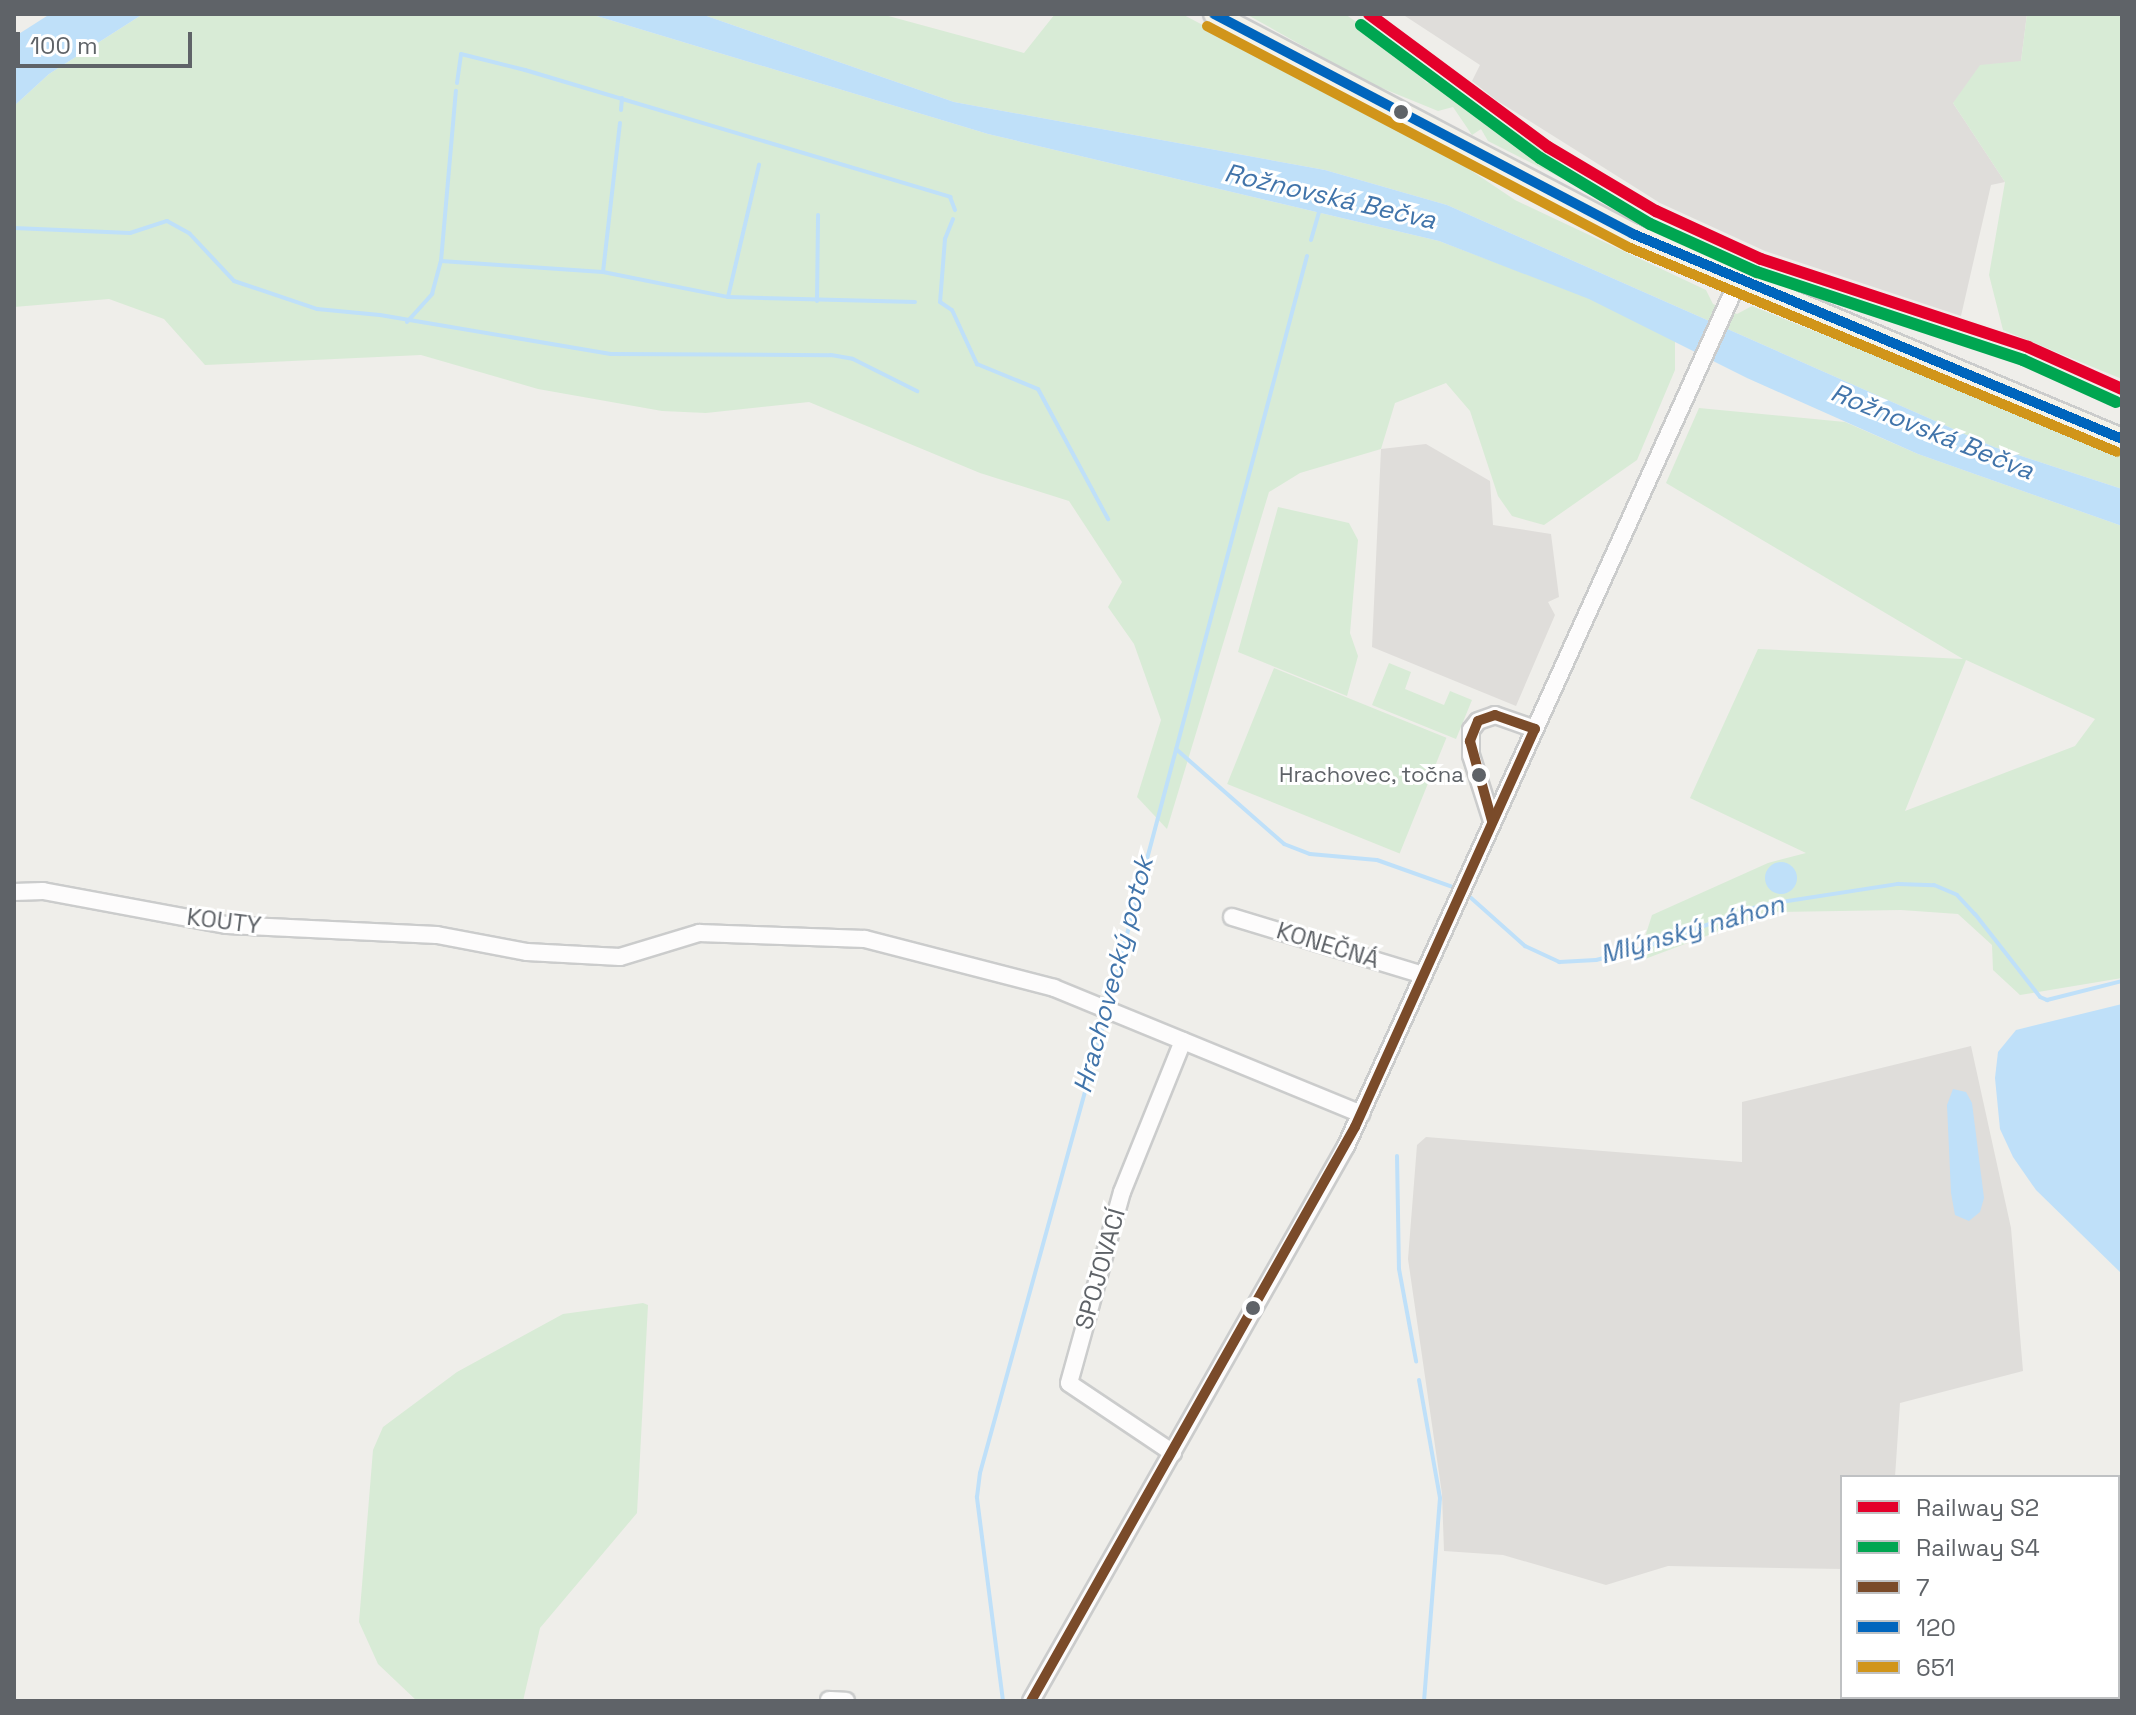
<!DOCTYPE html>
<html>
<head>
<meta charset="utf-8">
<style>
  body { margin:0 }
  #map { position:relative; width:2136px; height:1715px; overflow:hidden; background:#efeeea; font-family:"Space Grotesk",sans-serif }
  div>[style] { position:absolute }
  .industrial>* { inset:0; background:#dfddda }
  .green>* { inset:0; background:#d8ebd6; transform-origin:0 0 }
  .water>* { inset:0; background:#bfe0f9 }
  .round { border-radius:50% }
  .stream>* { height:4px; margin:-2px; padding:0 2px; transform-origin:2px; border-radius:2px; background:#bfe0f9 }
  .roads { filter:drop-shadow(2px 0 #cbcccc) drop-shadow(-2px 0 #cbcccc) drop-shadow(0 2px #cbcccc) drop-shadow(0 -2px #cbcccc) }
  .minor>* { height:16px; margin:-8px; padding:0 8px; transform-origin:8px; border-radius:8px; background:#fdfcfc }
  .major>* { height:20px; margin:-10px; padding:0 10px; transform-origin:10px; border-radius:10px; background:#f4f2e9 }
  .bus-1>* { height:10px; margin:-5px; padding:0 5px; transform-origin:5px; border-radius:5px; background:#7a4b2a }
  .bus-2>* { height:10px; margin:-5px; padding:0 5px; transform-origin:5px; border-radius:5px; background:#0065bd }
  .bus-3>* { height:10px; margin:-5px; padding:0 5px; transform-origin:5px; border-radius:5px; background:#d1951a }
  .rail-1>* { height:12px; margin:-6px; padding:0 6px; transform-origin:6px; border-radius:6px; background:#e4002b }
  .rail-2>* { height:12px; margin:-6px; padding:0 6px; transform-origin:6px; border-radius:6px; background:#00a651 }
  .dots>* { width:22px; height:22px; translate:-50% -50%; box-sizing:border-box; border:4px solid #fff; border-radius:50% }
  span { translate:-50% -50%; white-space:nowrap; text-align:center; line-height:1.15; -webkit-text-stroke:6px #fff; paint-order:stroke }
  .bus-label { font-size:22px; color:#5f6368 }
  .right { translate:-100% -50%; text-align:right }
  .street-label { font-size:24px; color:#5f6368 }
  .water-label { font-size:26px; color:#4174aa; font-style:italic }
  .frame { position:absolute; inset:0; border:16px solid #5f6368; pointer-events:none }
  .legend { position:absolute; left:1840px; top:1475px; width:280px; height:224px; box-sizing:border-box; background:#fff; border:2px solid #bfc1c3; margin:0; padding:10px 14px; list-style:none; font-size:24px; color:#5f6368 }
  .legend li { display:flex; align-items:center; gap:16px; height:40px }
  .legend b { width:40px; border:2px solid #bfc1c3 }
  .scale { position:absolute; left:16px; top:32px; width:176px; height:36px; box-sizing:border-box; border:4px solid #5f6368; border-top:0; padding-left:10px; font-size:24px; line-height:28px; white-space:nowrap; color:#5f6368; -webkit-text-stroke:6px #fff; paint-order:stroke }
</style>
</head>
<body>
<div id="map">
  <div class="industrial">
    <div style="clip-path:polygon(1402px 14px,2027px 14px,2021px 61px,1953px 103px,2005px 182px,1991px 185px,1961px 316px,1765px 251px,1660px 203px,1496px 100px,1472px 81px,1480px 65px)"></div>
    <div style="clip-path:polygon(1426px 444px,1490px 481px,1493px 525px,1551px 534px,1559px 597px,1548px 602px,1555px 615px,1516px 706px,1372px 647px,1381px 449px)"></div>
    <div style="clip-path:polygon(1971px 1046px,2011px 1228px,2023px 1371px,1900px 1403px,1895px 1477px,1842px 1477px,1842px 1569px,1668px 1566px,1606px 1585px,1503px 1555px,1444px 1551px,1442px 1494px,1408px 1259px,1417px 1145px,1426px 1137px,1742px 1162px,1742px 1102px)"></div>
  </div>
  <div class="green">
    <div style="clip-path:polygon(143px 14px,590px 14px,988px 134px,1439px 241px,1589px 298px,1675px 341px,1675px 370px,1637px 460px,1544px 525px,1512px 516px,1498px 496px,1470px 411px,1446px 383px,1395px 403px,1381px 449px,1300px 473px,1269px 492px,1167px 829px,1137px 797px,1161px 720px,1134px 644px,1108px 607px,1122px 582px,1069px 501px,980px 473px,809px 402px,706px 413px,662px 411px,538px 389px,421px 355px,205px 365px,164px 319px,109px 299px,14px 307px,14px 106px,49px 74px)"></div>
    <div style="clip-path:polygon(701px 14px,881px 14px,1024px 53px,1055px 14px,1182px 14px,1451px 157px,1515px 200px,1706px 290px,1713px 304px,1737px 314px,1752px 306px,2122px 454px,2122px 489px,1994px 447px,1447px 205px,1325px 170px,954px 102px)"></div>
    <div style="clip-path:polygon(1246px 14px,1345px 14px,1392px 47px,1427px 83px,1440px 79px,1590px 184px,1589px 192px,1488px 141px,1481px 129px,1472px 135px,1453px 107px,1438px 111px,1367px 82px)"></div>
    <div style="clip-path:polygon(2027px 14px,2122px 14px,2122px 379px,2003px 330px,1989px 275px,2005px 182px,1953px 103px,1980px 65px,2021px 61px)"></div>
    <div style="clip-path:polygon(evenodd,1699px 408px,1845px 422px,1918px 454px,2122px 526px,2122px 978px,2020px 995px,1993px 970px,1992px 945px,1958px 914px,1901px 910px,1770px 912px,1637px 962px,1652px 915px,1768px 863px,1806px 853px,1690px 798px,1758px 649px,1963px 659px,1666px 483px,1699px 408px,1966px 660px,2095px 719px,2075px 746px,1905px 811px,1966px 660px)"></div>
    <div style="clip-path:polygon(1278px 507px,1349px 523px,1358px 540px,1350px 633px,1358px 656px,1347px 696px,1238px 652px)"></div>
    <div style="clip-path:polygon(1389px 663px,1411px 672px,1405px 689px,1444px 705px,1450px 691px,1472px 700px,1456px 739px,1372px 705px)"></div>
    <div style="left:1274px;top:668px;width:186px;height:125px;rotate:22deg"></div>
    <div style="clip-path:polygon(643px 1303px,648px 1305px,637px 1513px,540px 1628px,523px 1701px,417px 1701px,378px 1664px,359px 1622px,373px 1450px,383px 1427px,457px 1372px,563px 1314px)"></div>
  </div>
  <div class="water">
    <div style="clip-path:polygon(50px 14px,143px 14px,49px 74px,14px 106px,14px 37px)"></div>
    <div style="clip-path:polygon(590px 14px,701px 14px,954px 102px,1325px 170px,1447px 205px,1994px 447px,2122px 489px,2122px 526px,1918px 454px,1747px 378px,1589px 299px,1439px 241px,988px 134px)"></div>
    <div class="round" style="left:1765px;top:862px;width:32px;height:32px"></div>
    <div style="clip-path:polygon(2122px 1004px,2122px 1274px,2036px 1190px,2013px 1157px,2000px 1129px,1995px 1078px,1998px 1052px,2016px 1030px)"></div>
    <div style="clip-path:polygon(1953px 1089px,1966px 1092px,1972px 1103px,1984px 1198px,1980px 1212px,1969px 1221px,1955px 1215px,1951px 1193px,1947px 1105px)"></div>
  </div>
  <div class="stream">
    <div style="left:457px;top:83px;width:29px;rotate:-82deg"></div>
    <div style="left:461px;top:54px;width:66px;rotate:14deg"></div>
    <div style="left:525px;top:70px;width:444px;rotate:16.6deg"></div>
    <div style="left:950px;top:197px;width:14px;rotate:69deg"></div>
    <div style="left:621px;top:110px;width:12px;rotate:-85deg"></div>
    <div style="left:953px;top:219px;width:22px;rotate:112deg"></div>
    <div style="left:945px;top:239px;width:63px;rotate:94.5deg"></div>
    <div style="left:940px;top:302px;width:14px;rotate:34deg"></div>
    <div style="left:952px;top:310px;width:60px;rotate:65.2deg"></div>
    <div style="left:977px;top:364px;width:66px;rotate:22.3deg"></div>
    <div style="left:1038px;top:389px;width:148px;rotate:61.7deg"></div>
    <div style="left:14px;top:228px;width:116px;rotate:2.5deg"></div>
    <div style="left:130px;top:233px;width:39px;rotate:-18deg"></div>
    <div style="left:167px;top:221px;width:26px;rotate:29deg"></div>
    <div style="left:190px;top:234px;width:64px;rotate:46.9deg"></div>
    <div style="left:234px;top:281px;width:88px;rotate:18.6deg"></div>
    <div style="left:317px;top:309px;width:63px;rotate:5.4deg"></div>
    <div style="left:380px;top:315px;width:234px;rotate:9.6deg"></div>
    <div style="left:611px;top:354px;width:220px;rotate:0.3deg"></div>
    <div style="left:831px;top:355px;width:22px;rotate:10deg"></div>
    <div style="left:853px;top:359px;width:72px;rotate:26.6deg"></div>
    <div style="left:1311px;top:240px;width:33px;rotate:-74deg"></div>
    <div style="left:441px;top:261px;width:162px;rotate:3.9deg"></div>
    <div style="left:603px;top:272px;width:127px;rotate:11.3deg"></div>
    <div style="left:728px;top:297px;width:187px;rotate:1.5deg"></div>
    <div style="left:603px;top:272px;width:150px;rotate:-83.5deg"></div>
    <div style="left:728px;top:297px;width:136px;rotate:-76.8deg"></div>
    <div style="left:817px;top:301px;width:86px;rotate:-89.3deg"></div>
    <div style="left:407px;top:322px;width:38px;rotate:-48deg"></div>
    <div style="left:432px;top:294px;width:34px;rotate:-75deg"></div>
    <div style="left:441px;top:261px;width:171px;rotate:-85deg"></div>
    <div style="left:1176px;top:749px;width:144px;rotate:41.3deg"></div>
    <div style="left:1284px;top:844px;width:28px;rotate:21deg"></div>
    <div style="left:1310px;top:854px;width:67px;rotate:5.1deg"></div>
    <div style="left:1377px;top:860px;width:83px;rotate:19.7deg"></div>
    <div style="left:1470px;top:897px;width:74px;rotate:41.7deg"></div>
    <div style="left:1525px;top:946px;width:38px;rotate:25deg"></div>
    <div style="left:1559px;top:962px;width:37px;rotate:-3deg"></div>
    <div style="left:1596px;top:960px;width:45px;rotate:-14deg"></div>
    <div style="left:1640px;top:949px;width:130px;rotate:-19.8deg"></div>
    <div style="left:1762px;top:905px;width:138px;rotate:-8.8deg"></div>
    <div style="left:1898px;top:884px;width:36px;rotate:2deg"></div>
    <div style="left:1934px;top:885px;width:25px;rotate:23deg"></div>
    <div style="left:1957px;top:895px;width:26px;rotate:47deg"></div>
    <div style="left:1975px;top:914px;width:105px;rotate:51.9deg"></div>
    <div style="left:2040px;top:997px;width:8px;rotate:23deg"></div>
    <div style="left:2047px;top:1000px;width:77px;rotate:-14.2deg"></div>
    <div style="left:1108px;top:1006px;width:776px;rotate:-75.14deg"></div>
    <div style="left:1397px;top:1156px;width:113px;rotate:89deg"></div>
    <div style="left:1399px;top:1269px;width:94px;rotate:79.5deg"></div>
    <div style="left:1419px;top:1380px;width:120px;rotate:79.9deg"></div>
    <div style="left:1440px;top:1498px;width:204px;rotate:94.5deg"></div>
    <div style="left:1003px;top:1701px;width:206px;rotate:-97.3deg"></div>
    <div style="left:977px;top:1497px;width:24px;rotate:-83deg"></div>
    <div style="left:980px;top:1473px;width:476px;rotate:-74.6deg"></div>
  </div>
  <div class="roads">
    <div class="minor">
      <div style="left:1492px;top:821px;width:69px;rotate:-107.7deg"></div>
      <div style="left:1471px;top:755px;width:25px;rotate:-90deg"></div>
      <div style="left:1471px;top:730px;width:11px;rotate:-52deg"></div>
      <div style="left:1478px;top:721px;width:18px;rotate:-19deg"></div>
      <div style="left:1495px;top:715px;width:42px;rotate:19.3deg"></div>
      <div style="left:14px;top:892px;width:29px;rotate:-2deg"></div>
      <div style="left:43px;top:891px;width:187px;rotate:10.5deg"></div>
      <div style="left:227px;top:925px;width:210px;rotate:2.7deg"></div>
      <div style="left:437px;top:935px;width:92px;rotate:10.7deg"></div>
      <div style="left:527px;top:952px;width:93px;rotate:3.1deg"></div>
      <div style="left:620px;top:957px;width:83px;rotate:-16.9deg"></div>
      <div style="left:699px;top:933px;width:166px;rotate:2.1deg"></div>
      <div style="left:865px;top:939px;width:195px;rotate:14.5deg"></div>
      <div style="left:1054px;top:988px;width:332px;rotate:22.3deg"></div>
      <div style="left:1232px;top:917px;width:200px;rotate:16.9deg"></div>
      <div style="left:1173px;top:1453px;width:125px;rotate:-146.1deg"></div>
      <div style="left:1069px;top:1383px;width:198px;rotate:-74.5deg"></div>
      <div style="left:1122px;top:1192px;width:163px;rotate:-68deg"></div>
      <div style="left:829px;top:1700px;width:17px;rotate:3deg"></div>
      <div style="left:1031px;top:1701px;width:638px;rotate:-60.42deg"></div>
      <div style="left:1346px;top:1146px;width:952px;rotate:-65.62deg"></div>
    </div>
    <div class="major">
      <div style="left:1214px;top:14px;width:473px;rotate:27.7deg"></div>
      <div style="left:1633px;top:234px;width:530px;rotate:22.74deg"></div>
    </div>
  </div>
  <div class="bus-1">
    <div style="left:1031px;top:1701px;width:659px;rotate:-60.56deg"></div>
    <div style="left:1355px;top:1127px;width:437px;rotate:-65.7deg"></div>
    <div style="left:1535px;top:729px;width:42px;rotate:-160.7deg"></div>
    <div style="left:1495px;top:715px;width:18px;rotate:161deg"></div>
    <div style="left:1478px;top:721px;width:22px;rotate:112deg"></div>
    <div style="left:1470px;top:741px;width:83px;rotate:74.6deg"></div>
  </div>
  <div class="bus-2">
    <div style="left:1214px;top:14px;width:473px;rotate:27.7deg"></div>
    <div style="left:1633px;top:234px;width:530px;rotate:22.74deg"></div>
  </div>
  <div class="bus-3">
    <div style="left:1207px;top:26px;width:475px;rotate:27.7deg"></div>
    <div style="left:1628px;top:247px;width:530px;rotate:22.74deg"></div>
  </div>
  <div class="rail-1">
    <div style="left:1369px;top:14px;width:223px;rotate:36.6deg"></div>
    <div style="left:1548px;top:147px;width:126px;rotate:30.7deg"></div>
    <div style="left:1656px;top:211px;width:115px;rotate:24.6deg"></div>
    <div style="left:1761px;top:259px;width:281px;rotate:18.2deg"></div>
    <div style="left:2028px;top:347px;width:103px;rotate:24.1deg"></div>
  </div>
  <div class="rail-2">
    <div style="left:1361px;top:25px;width:223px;rotate:36.6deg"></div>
    <div style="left:1540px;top:158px;width:128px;rotate:31deg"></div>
    <div style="left:1650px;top:224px;width:117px;rotate:24.2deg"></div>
    <div style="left:1757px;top:272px;width:280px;rotate:18.3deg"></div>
    <div style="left:2023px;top:360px;width:102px;rotate:24.3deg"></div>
  </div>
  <div class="dots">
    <div style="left:1401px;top:112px;background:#5f6368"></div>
    <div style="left:1479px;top:775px;background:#5f6368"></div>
    <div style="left:1253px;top:1308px;background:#5f6368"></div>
  </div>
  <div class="bus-label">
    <span class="right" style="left:1464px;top:775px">Hrachovec, točna</span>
  </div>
  <div class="street-label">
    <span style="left:224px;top:921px;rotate:7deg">KOUTY</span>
    <span style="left:1328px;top:945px;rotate:17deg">KONEČNÁ</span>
    <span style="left:1100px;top:1269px;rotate:-74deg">SPOJOVACÍ</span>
  </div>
  <div class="water-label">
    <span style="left:1330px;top:197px;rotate:13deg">Rožnovská Bečva</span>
    <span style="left:1932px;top:432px;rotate:22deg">Rožnovská Bečva</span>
    <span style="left:1692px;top:930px;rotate:-16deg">Mlýnský náhon</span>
    <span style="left:1114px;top:975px;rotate:-75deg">Hrachovecký potok</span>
  </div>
  <div class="frame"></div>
  <ul class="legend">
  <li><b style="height:10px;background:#e4002b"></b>Railway S2</li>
  <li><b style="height:10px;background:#00a651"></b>Railway S4</li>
  <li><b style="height:10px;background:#7a4b2a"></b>7</li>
  <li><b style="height:10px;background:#0065bd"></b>120</li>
  <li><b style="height:10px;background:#d1951a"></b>651</li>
  </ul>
  <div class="scale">100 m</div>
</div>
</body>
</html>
